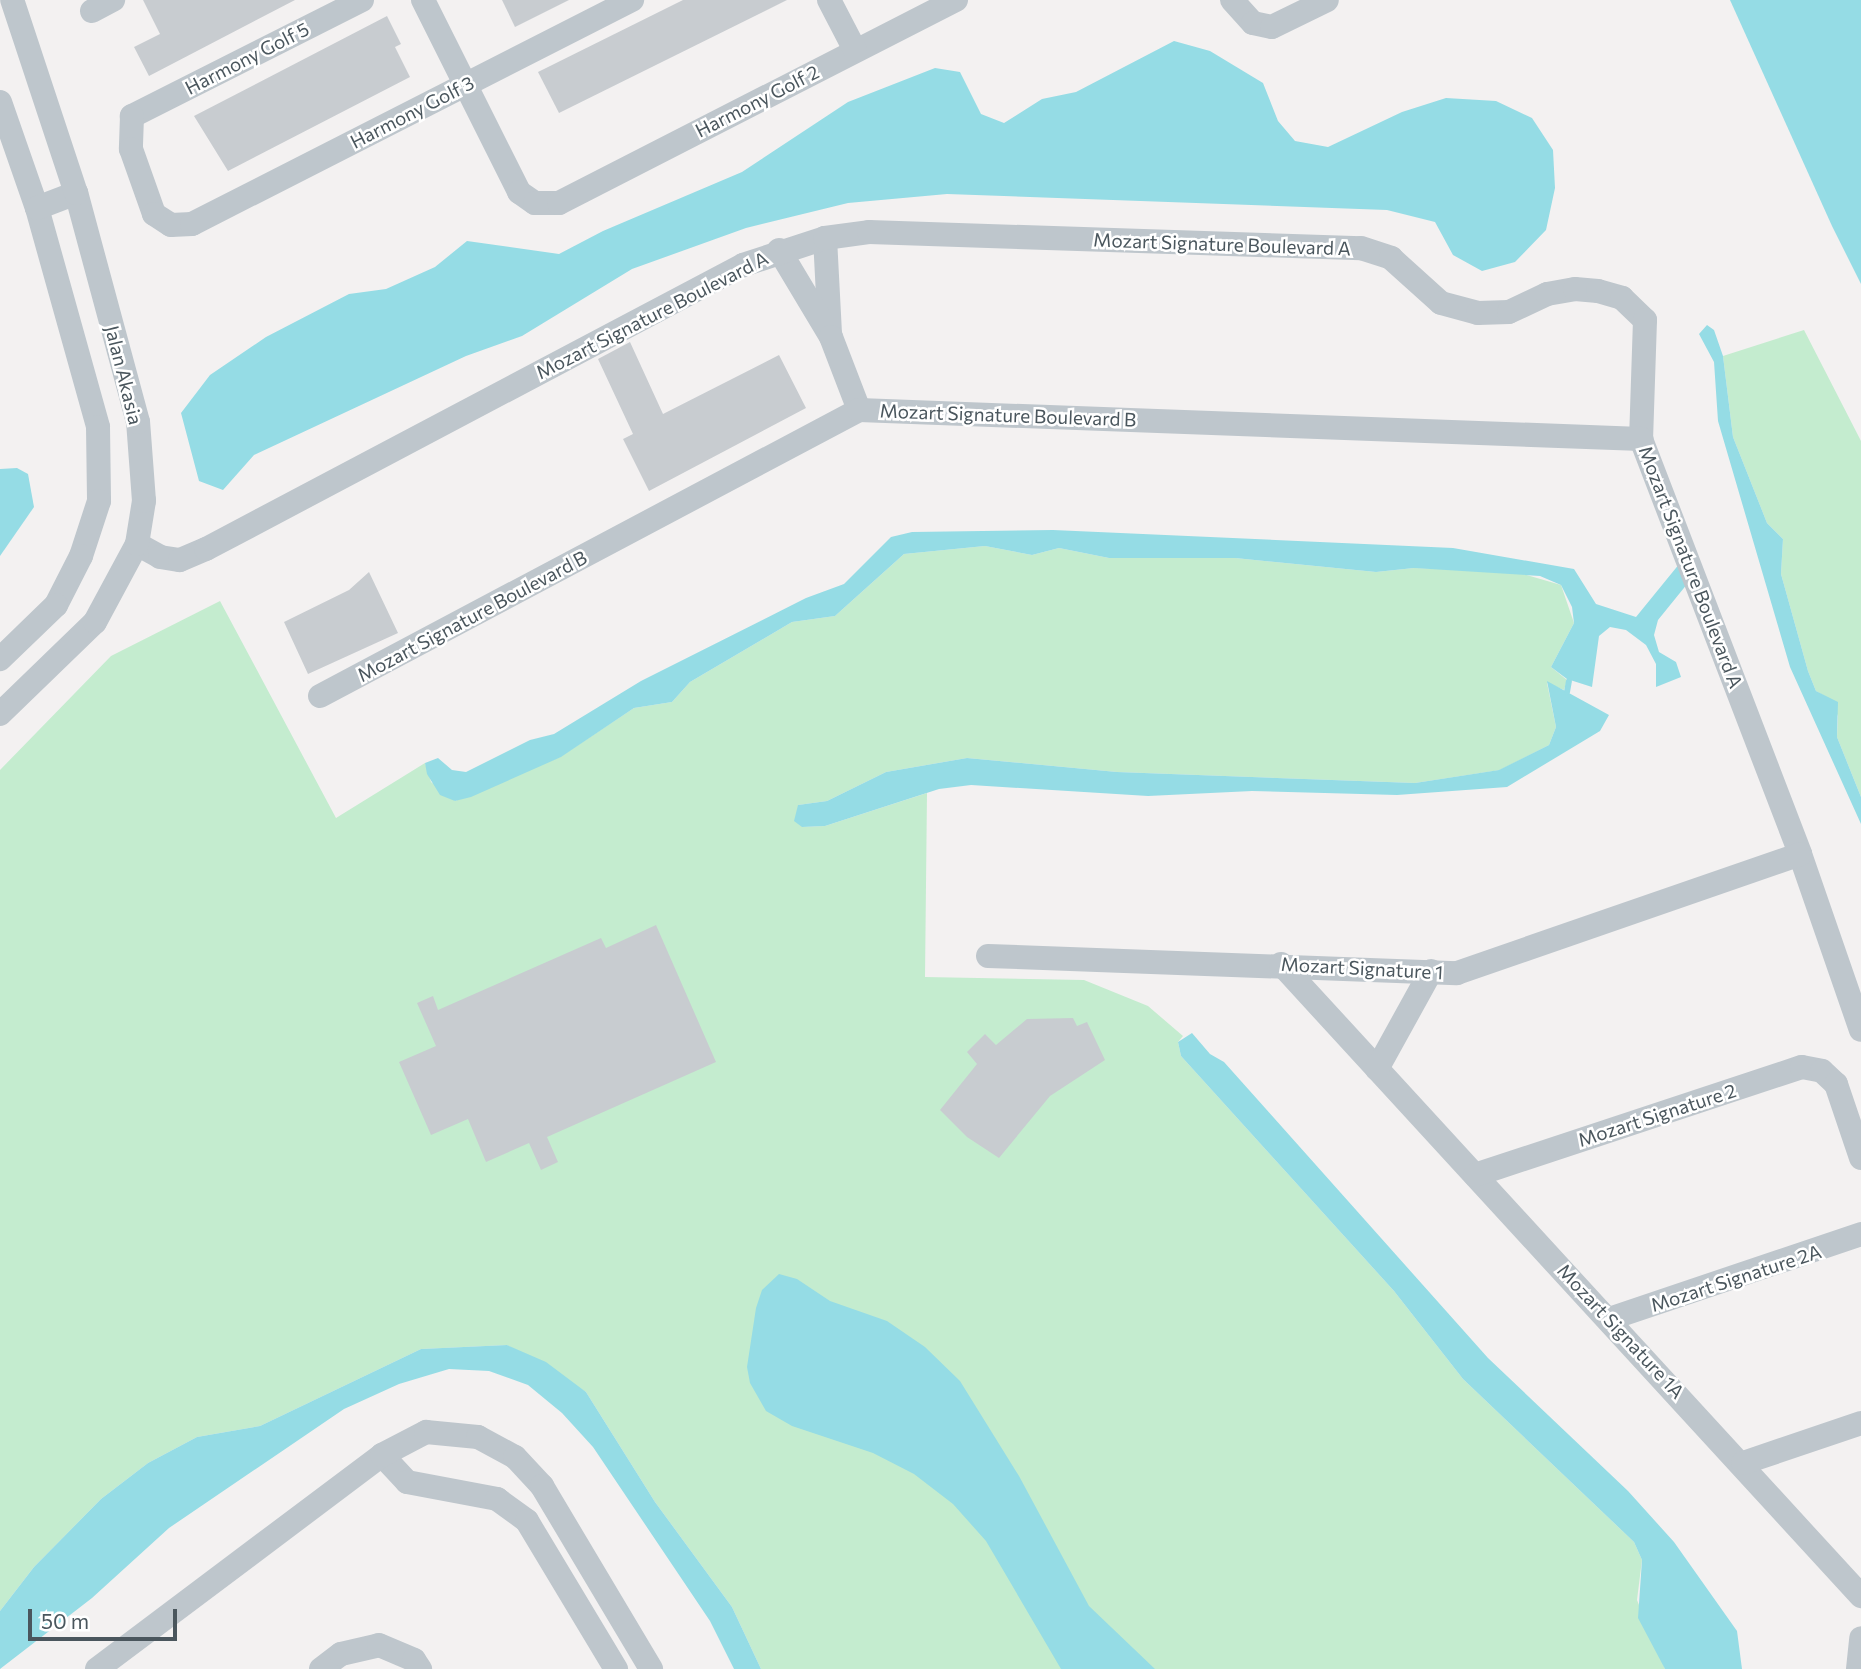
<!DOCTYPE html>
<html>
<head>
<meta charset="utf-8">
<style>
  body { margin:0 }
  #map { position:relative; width:1861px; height:1669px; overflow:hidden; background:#f3f1f1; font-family:Commissioner,sans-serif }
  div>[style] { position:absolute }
  .green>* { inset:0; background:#c4eccf }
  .water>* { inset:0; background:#95dce5 }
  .stream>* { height:6px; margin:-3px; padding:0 3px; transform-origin:3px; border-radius:3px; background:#95dce5 }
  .building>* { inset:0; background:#c8ccd0 }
  .minor>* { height:24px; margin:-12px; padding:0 12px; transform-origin:12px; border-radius:12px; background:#bec6cc }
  span { translate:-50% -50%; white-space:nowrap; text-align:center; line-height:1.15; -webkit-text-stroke:5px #fff; paint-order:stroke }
  .street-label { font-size:19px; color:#4a565d }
  .scale { position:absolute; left:28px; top:1609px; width:149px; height:32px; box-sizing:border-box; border:4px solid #4a565d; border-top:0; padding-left:9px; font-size:21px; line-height:24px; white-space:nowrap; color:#4a565d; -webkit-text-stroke:5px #fff; paint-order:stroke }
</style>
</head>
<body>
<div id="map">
  <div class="green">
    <div style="clip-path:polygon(1804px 330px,1861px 441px,1861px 797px,1837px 737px,1838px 716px,1830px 699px,1816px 691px,1808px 671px,1781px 574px,1783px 539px,1767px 523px,1733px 437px,1723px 356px)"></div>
    <div style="clip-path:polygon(985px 546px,1032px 555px,1059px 548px,1109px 558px,1235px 558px,1376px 572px,1414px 568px,1513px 571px,1561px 585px,1574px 623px,1551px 667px,1567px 680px,1564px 690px,1547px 683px,1556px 727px,1549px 745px,1500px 770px,1415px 783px,1117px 772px,967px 758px,886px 772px,827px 801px,798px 805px,802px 827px,825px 826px,927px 793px,925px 977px,1084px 980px,1148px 1006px,1183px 1036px,1178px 1042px,1181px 1056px,1394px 1291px,1463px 1379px,1634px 1542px,1642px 1560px,1637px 1600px,1665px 1669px,761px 1669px,732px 1607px,655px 1502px,586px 1392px,507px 1345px,421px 1349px,260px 1426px,197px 1437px,148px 1463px,101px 1499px,34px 1567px,0 1611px,0 770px,111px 656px,220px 601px,336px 818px,425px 763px,431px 782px,455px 801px,560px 757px,634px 708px,672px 702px,690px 682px,792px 622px,835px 616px,904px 554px)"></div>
  </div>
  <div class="water">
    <div style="clip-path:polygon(1730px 0,1861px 0,1861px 284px,1832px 226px)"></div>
    <div style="clip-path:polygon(1174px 41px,1210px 51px,1263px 83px,1278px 121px,1295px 141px,1328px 147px,1402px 112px,1446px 98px,1496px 101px,1532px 118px,1553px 150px,1555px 188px,1546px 230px,1515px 262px,1482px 271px,1453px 255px,1435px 222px,1387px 210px,947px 194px,848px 203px,746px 228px,632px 269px,522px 336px,466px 356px,254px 455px,223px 490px,199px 481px,181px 413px,210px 375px,266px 337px,349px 294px,386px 289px,435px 267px,467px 241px,559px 254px,603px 231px,742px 172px,848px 102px,935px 68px,960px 72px,981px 114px,1004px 123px,1042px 99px,1076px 92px)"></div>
    <div style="clip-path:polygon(1707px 325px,1714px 330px,1723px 356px,1733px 437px,1767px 523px,1783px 539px,1781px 574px,1808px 671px,1816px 691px,1838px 702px,1837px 737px,1861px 797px,1861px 824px,1790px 667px,1718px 421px,1714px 362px,1699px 334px)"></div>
    <div style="clip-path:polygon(17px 468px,28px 474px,34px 507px,0 556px,0 469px)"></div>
    <div style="clip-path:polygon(1053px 530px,1453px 548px,1574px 569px,1596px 604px,1636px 617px,1680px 563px,1692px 578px,1658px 620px,1654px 635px,1659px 652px,1676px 662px,1681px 677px,1656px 687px,1656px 664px,1646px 645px,1626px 630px,1610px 627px,1599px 636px,1592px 687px,1567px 679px,1551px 667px,1574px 623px,1572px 607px,1561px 585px,1540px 576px,1414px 568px,1376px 572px,1235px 558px,1109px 558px,1059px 548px,1032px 555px,985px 546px,904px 554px,835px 616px,792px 622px,690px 682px,672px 702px,634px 708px,561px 757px,471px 797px,455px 801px,440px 795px,427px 774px,425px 763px,438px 758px,452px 770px,466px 772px,530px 740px,554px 734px,641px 681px,806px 598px,844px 584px,891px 537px,912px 532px)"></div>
    <div style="clip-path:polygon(1547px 681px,1609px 715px,1600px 731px,1507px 787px,1397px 795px,1252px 791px,1148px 796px,971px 785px,939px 789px,825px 826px,802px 827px,794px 821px,798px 805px,827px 801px,886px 772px,967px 758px,1117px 772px,1415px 783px,1499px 770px,1549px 745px,1556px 727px)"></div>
    <div style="clip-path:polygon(1192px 1033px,1210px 1054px,1224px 1062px,1488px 1358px,1628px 1491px,1674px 1542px,1737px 1631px,1742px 1669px,1665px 1669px,1638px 1618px,1642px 1560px,1634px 1542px,1463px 1379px,1394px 1291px,1181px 1056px,1178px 1042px)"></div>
    <div style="clip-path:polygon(779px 1274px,797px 1279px,830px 1301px,887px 1321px,925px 1347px,960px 1381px,1019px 1476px,1089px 1606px,1155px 1669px,1061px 1669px,986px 1541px,953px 1504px,914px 1474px,873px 1453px,792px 1426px,766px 1411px,750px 1383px,747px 1367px,756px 1308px,762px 1290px)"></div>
    <div style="clip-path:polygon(507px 1345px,546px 1362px,586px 1392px,655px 1502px,732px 1607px,761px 1669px,734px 1669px,710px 1621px,593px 1447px,562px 1413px,528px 1385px,489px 1371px,449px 1369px,399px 1384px,344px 1409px,169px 1528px,92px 1598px,0 1669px,0 1611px,34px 1567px,101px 1499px,148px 1463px,197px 1437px,260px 1426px,421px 1349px)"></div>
  </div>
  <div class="stream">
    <div style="left:1567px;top:692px;width:11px;rotate:-80deg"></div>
  </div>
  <div class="building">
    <div style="clip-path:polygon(143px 0,295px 0,149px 76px,134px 47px,160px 34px)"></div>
    <div style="clip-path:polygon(502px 0,569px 0,515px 27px)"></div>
    <div style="clip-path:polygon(683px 0,787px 0,559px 113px,538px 72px)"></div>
    <div style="clip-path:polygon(387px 16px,401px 44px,395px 47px,410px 77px,228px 171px,194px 116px)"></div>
    <div style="clip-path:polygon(630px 342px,663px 414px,779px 355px,806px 408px,649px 491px,623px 439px,633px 434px,598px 359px)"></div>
    <div style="clip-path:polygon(369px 572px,398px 633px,308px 674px,284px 622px,349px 590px)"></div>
    <div style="clip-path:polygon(656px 925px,716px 1062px,547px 1137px,558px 1162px,541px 1170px,529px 1143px,486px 1162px,468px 1119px,431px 1135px,399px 1062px,436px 1046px,417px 1003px,433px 996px,438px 1010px,601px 938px,606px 948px)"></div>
    <div style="clip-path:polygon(1073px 1018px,1077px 1026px,1087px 1022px,1105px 1060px,1050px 1096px,999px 1158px,967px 1137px,940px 1110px,977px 1064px,967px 1052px,985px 1034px,996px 1045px,1027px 1019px)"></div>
  </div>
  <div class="minor">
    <div style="left:362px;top:0;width:258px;rotate:153.2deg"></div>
    <div style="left:132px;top:116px;width:33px;rotate:92deg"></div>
    <div style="left:131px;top:149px;width:69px;rotate:70.5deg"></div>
    <div style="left:154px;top:214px;width:20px;rotate:33deg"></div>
    <div style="left:171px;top:225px;width:21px;rotate:-3deg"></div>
    <div style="left:192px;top:224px;width:494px;rotate:-27deg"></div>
    <div style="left:423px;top:0;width:215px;rotate:63.4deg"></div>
    <div style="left:519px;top:192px;width:19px;rotate:35deg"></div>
    <div style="left:535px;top:203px;width:24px"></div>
    <div style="left:559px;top:203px;width:446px;rotate:-27.1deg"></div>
    <div style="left:829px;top:0;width:56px;rotate:62.5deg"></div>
    <div style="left:1232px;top:0;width:31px;rotate:48deg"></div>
    <div style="left:1253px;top:23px;width:19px;rotate:12deg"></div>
    <div style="left:1272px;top:27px;width:61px;rotate:-26.1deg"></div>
    <div style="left:92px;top:11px;width:24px;rotate:-28deg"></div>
    <div style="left:0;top:102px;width:112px;rotate:70.8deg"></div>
    <div style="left:37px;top:208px;width:227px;rotate:74.4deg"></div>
    <div style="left:98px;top:427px;width:74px;rotate:89.2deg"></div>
    <div style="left:99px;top:501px;width:58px;rotate:108.1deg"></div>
    <div style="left:81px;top:556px;width:55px;rotate:117deg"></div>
    <div style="left:56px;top:605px;width:78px;rotate:136deg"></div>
    <div style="left:37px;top:208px;width:42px;rotate:-21deg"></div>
    <div style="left:825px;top:238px;width:95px;rotate:87deg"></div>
    <div style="left:779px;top:250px;width:101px;rotate:59.1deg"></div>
    <div style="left:831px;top:337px;width:78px;rotate:69deg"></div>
    <div style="left:137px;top:544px;width:26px;rotate:29deg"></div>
    <div style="left:160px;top:557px;width:20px;rotate:9deg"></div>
    <div style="left:180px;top:560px;width:28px;rotate:-23deg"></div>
    <div style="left:206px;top:549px;width:607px;rotate:-27.87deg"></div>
    <div style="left:743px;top:265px;width:86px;rotate:-18.2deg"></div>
    <div style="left:825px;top:238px;width:44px;rotate:-7.8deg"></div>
    <div style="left:869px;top:232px;width:492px;rotate:1.9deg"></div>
    <div style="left:1361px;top:248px;width:32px;rotate:18deg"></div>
    <div style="left:1391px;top:258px;width:67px;rotate:42deg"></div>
    <div style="left:1441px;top:303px;width:38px;rotate:15deg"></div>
    <div style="left:1478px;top:313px;width:31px;rotate:-2deg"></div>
    <div style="left:1509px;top:312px;width:42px;rotate:-25.3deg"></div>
    <div style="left:1547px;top:294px;width:28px;rotate:-10deg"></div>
    <div style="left:1575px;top:289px;width:23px;rotate:5deg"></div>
    <div style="left:1598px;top:291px;width:25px;rotate:16deg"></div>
    <div style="left:1622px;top:298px;width:32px;rotate:44deg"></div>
    <div style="left:1645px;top:320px;width:119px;rotate:91.9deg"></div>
    <div style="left:1641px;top:439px;width:444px;rotate:69deg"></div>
    <div style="left:1800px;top:854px;width:186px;rotate:70.9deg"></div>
    <div style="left:320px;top:696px;width:610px;rotate:-27.95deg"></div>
    <div style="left:859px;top:410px;width:783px;rotate:2.12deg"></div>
    <div style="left:0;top:714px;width:132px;rotate:-44.1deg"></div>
    <div style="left:95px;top:622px;width:89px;rotate:-61.7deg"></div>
    <div style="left:137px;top:544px;width:44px;rotate:-80.8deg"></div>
    <div style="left:144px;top:501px;width:79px;rotate:-94.3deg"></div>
    <div style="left:138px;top:422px;width:237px;rotate:-105.1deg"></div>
    <div style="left:76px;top:193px;width:203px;rotate:-108.3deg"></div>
    <div style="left:988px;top:956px;width:469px;rotate:2.1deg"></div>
    <div style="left:1457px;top:973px;width:363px;rotate:-19.1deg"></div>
    <div style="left:1281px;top:964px;width:858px;rotate:47.46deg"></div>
    <div style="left:1377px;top:1069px;width:112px;rotate:-61.1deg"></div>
    <div style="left:1475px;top:1175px;width:344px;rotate:-18.3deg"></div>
    <div style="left:1802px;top:1067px;width:20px;rotate:11deg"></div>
    <div style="left:1822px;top:1071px;width:19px;rotate:43deg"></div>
    <div style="left:1836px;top:1084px;width:78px;rotate:71.3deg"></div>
    <div style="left:1609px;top:1319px;width:266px;rotate:-18.6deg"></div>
    <div style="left:382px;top:1455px;width:37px;rotate:47deg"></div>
    <div style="left:407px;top:1482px;width:92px;rotate:10.7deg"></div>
    <div style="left:497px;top:1499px;width:37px;rotate:36deg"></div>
    <div style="left:527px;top:1521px;width:173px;rotate:59deg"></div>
    <div style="left:1743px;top:1463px;width:125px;rotate:-18.7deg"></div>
    <div style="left:97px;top:1669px;width:356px;rotate:-36.9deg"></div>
    <div style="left:382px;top:1455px;width:50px;rotate:-27.6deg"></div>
    <div style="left:426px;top:1432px;width:52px;rotate:5.5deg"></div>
    <div style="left:478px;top:1437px;width:42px;rotate:28.4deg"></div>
    <div style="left:515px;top:1457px;width:40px;rotate:47deg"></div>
    <div style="left:542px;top:1486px;width:213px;rotate:59.2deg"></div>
    <div style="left:321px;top:1669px;width:25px;rotate:-37deg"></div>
    <div style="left:341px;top:1654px;width:39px;rotate:-13deg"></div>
    <div style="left:379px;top:1645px;width:38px;rotate:23deg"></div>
    <div style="left:414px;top:1660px;width:11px;rotate:56deg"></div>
    <div style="left:1858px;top:1669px;width:31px;rotate:-84deg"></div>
  </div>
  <div class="street-label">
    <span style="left:247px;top:58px;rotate:-27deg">Harmony Golf 5</span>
    <span style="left:757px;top:101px;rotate:-27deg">Harmony Golf 2</span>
    <span style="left:412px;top:112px;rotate:-27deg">Harmony Golf 3</span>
    <span style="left:1222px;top:244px;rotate:2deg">Mozart Signature Boulevard A</span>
    <span style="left:652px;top:315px;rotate:-27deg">Mozart Signature Boulevard A</span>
    <span style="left:124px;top:375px;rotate:76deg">Jalan Akasia</span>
    <span style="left:1008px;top:415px;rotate:2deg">Mozart Signature Boulevard B</span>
    <span style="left:1691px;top:567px;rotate:69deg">Mozart Signature Boulevard A</span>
    <span style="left:472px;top:616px;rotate:-28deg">Mozart Signature Boulevard B</span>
    <span style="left:1362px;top:968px;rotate:3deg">Mozart Signature 1</span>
    <span style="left:1657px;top:1115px;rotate:-18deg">Mozart Signature 2</span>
    <span style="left:1736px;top:1278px;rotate:-18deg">Mozart Signature 2A</span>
    <span style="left:1621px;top:1331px;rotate:47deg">Mozart Signature 1A</span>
  </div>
  <div class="scale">50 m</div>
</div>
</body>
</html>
